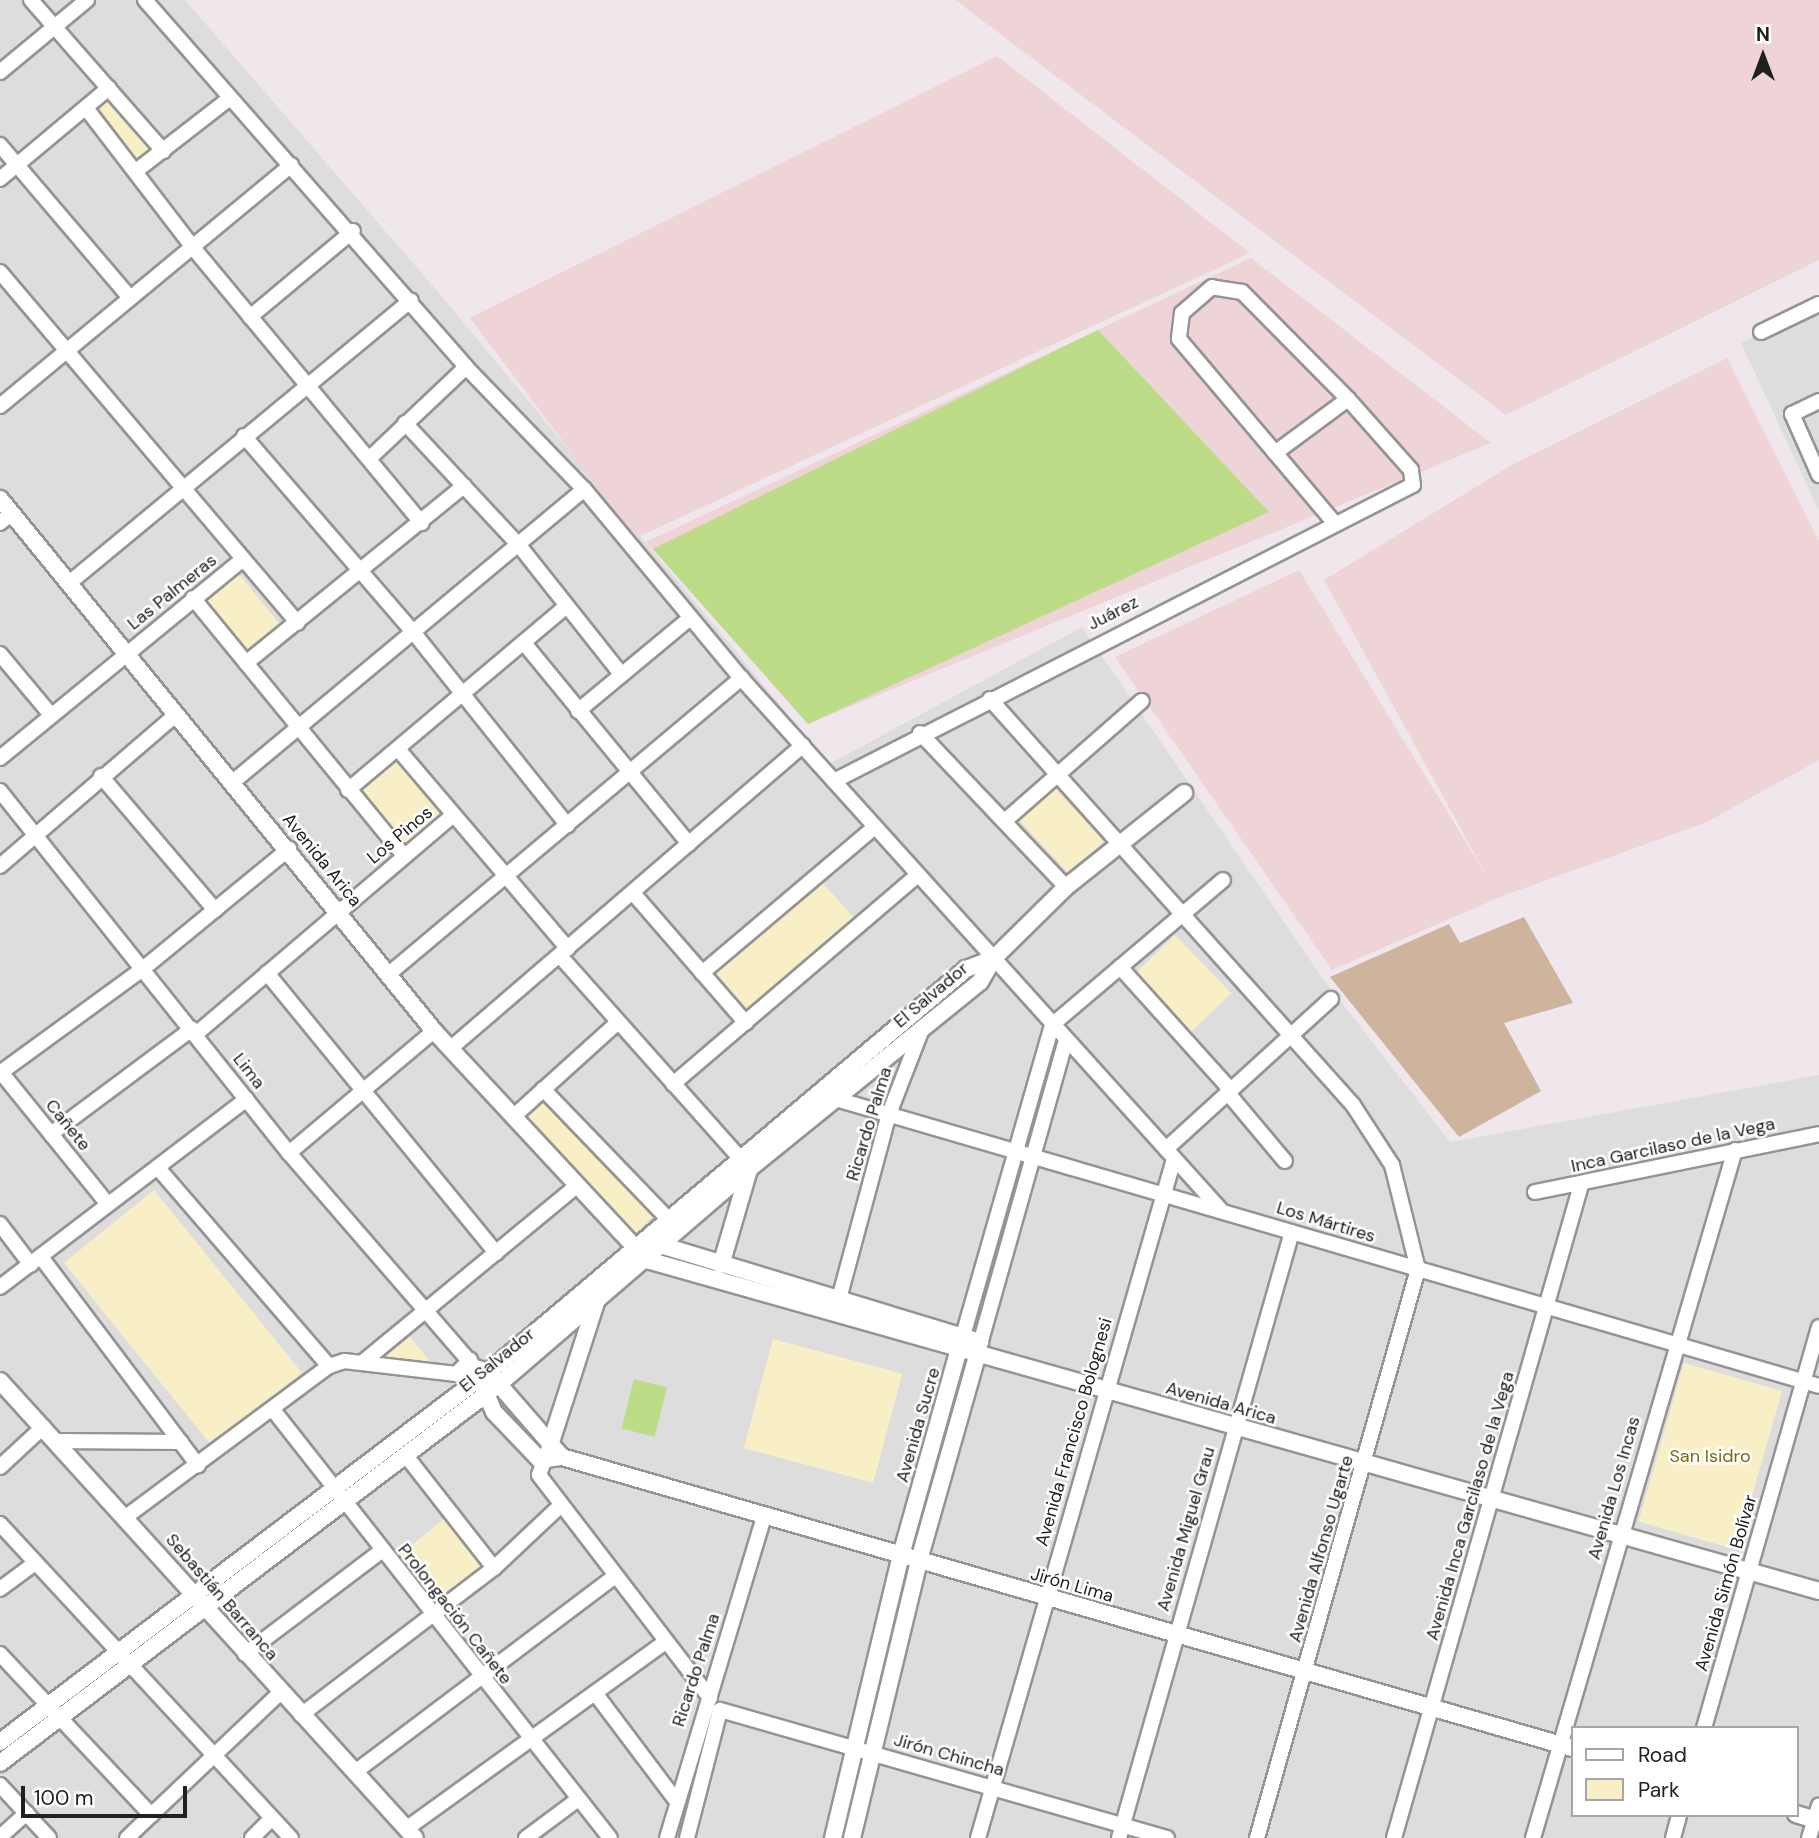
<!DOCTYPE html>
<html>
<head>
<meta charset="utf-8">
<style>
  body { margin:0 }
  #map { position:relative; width:1819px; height:1838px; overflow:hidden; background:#f0e7ec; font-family:"DM Sans",sans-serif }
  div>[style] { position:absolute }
  .residential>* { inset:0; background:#ddddde }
  .farmland>* { inset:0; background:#eed3d7 }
  .forest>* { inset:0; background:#ceb39d }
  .park>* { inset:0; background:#f8efc6; transform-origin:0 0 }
  .pitch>* { inset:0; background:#bddc88; transform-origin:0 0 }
  .roads { filter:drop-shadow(2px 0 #949494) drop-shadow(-2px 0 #949494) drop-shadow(0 2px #949494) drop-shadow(0 -2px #949494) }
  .minor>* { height:14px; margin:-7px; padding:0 7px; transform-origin:7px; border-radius:7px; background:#fff }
  .tertiary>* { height:16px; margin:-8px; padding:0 8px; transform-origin:8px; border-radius:8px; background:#fff }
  span { translate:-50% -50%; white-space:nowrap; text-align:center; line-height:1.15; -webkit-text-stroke:5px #fff; paint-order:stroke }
  .street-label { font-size:18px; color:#202020 }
  .park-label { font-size:18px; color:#7c6a10 }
  .legend { position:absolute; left:1571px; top:1726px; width:228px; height:91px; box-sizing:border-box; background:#fff; border:2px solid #a6a6a6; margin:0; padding:9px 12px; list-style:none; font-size:21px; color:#202020 }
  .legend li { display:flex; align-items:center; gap:14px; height:35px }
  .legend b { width:35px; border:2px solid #a6a6a6 }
  .north { position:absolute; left:1728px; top:21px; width:70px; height:70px; -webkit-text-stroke:5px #fff; paint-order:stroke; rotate:0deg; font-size:19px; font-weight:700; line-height:28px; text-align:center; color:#202020 }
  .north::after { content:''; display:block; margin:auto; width:24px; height:32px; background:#202020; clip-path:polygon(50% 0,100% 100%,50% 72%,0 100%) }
  .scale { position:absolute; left:21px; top:1786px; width:166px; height:32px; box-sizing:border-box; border:4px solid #202020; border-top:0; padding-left:9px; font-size:21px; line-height:24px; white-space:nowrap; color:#202020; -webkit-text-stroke:5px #fff; paint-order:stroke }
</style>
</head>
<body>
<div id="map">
  <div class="residential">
    <div style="clip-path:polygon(evenodd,0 0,185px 0,439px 293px,829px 764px,1082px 627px,1321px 976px,1450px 1142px,1819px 1075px,1819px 1838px,0 1838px,0 0,1572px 1728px,1796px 1728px,1796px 1815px,1572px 1815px,1572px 1728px)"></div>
    <div style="clip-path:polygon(1819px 302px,1819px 511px,1741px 343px)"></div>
  </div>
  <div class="farmland">
    <div style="clip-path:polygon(955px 0,1819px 0,1819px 260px,1506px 415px)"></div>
    <div style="clip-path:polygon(997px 56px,1250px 253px,636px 538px,470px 318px)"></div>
    <div style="clip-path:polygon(1251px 258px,1491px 443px,808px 724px,646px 542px)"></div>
    <div style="clip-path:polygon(1727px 358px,1819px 541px,1819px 760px,1707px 822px,1500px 897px,1332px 970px,1115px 657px,1299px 570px,1488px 878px,1324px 580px,1510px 466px)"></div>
  </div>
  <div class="forest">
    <div style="clip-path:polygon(1524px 917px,1573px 1003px,1504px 1023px,1541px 1091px,1459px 1137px,1330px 977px,1449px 924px,1460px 943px)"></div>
  </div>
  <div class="park">
    <div style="left:110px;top:98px;width:65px;height:30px;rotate:50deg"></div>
    <div style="left:239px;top:574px;width:64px;height:42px;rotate:51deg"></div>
    <div style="left:398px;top:760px;width:72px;height:51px;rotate:52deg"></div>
    <div style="left:1051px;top:784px;width:78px;height:48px;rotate:47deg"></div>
    <div style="left:820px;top:880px;width:52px;height:146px;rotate:48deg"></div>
    <div style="left:1175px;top:935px;width:81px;height:58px;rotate:46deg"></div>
    <div style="left:542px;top:1097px;width:163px;height:29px;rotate:46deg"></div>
    <div style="left:154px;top:1190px;width:235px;height:116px;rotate:51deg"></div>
    <div style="clip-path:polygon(407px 1333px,432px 1364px,431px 1369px,378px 1358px)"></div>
    <div style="left:773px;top:1339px;width:134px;height:113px;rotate:15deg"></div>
    <div style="left:1684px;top:1363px;width:102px;height:165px;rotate:16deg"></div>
    <div style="left:445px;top:1518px;width:64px;height:61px;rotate:51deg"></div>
  </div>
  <div class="pitch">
    <div style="clip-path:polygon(1098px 330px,1269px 512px,808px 724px,653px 549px)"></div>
    <div style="left:634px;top:1379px;width:34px;height:51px;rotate:14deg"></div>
  </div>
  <div class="roads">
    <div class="minor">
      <div style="left:31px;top:0;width:201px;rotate:48.8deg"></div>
      <div style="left:145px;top:0;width:488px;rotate:48.8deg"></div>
      <div style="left:466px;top:367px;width:170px;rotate:46deg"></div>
      <div style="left:584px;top:489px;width:246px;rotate:50.3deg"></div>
      <div style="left:741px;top:678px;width:718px;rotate:47.94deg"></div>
      <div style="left:0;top:72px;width:113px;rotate:-39.6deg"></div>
      <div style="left:86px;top:108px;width:179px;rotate:52.5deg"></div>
      <div style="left:195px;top:250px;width:355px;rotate:50.3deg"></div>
      <div style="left:0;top:145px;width:201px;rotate:49.6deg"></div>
      <div style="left:136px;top:171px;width:119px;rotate:-37.8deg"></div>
      <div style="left:0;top:179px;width:142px;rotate:-39.9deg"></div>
      <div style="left:0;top:272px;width:460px;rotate:49.7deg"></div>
      <div style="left:250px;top:317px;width:134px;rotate:-39.9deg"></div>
      <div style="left:1761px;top:332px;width:64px;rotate:-25.8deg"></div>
      <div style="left:1819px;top:401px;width:30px;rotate:154deg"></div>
      <div style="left:1792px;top:414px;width:67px;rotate:66.1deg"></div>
      <div style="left:0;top:406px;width:378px;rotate:-39.6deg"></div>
      <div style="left:405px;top:423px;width:166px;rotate:47deg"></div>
      <div style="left:518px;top:544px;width:167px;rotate:51.6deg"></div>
      <div style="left:244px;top:436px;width:260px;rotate:49.2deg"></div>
      <div style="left:414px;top:633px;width:246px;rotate:51.4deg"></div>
      <div style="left:1275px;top:453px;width:91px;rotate:-36.5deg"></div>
      <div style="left:372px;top:456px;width:129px;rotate:-43.4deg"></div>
      <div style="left:0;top:523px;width:16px;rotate:-40deg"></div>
      <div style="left:68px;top:584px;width:445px;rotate:-39.6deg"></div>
      <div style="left:193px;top:598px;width:333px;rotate:50.7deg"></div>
      <div style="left:524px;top:643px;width:260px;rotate:50.6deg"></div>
      <div style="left:0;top:654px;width:80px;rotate:50.1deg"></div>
      <div style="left:246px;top:663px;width:281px;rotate:-39.1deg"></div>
      <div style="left:990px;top:699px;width:545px;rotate:48.2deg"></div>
      <div style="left:1353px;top:1105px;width:72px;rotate:57deg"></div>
      <div style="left:1392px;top:1165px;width:107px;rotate:76deg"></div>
      <div style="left:1418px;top:1269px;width:591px;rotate:105.8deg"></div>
      <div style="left:578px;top:711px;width:144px;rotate:-39.7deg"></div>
      <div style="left:920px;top:733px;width:212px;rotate:46.5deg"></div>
      <div style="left:398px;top:749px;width:262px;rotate:49.6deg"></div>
      <div style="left:0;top:758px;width:313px;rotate:-39.3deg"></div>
      <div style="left:101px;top:776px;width:176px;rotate:49.6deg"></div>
      <div style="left:234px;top:781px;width:456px;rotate:-39.8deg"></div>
      <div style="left:834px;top:781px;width:650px;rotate:-27.08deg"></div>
      <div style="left:1413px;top:485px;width:15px;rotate:-98deg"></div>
      <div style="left:1411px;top:470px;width:95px;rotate:-131.6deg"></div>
      <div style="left:1348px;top:399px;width:151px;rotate:-134.7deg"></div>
      <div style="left:1242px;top:292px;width:30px;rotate:-171deg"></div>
      <div style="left:1212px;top:287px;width:40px;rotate:139deg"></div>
      <div style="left:1182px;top:313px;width:26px;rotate:97deg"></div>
      <div style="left:1179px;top:339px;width:238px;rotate:49.8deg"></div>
      <div style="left:348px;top:790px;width:284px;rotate:-40.1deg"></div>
      <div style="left:0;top:791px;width:463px;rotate:51.4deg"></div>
      <div style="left:289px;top:1153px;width:284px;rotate:49.1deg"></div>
      <div style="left:1007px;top:819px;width:179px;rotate:-41.2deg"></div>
      <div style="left:0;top:866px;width:233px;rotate:-40.7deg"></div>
      <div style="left:633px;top:893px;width:172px;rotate:49deg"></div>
      <div style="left:560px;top:956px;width:283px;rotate:48.3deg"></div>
      <div style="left:1120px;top:967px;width:164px;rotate:48deg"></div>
      <div style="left:267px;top:973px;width:362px;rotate:50.7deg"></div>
      <div style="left:390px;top:973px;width:459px;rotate:-40deg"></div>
      <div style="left:702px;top:973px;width:226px;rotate:-40.2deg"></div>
      <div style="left:196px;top:1034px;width:338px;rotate:-40.4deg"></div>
      <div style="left:451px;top:1048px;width:464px;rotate:-40.7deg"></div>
      <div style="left:0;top:1071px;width:170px;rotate:51deg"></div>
      <div style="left:0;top:1073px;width:178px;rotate:-36.1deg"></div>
      <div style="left:144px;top:968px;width:188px;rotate:-39.4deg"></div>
      <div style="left:673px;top:1084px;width:322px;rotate:-40.5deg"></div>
      <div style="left:543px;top:1089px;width:192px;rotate:46.1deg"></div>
      <div style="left:1227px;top:1092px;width:90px;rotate:50deg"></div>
      <div style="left:829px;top:1097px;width:1031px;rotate:16.27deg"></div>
      <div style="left:513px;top:1117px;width:140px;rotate:-42.1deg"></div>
      <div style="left:51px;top:1134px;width:176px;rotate:-36.7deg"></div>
      <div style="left:1166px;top:1149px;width:223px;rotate:-42.3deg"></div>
      <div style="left:289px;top:1153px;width:189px;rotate:-40.1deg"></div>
      <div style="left:158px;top:1168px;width:262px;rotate:49.2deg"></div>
      <div style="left:1535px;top:1192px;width:290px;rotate:-11.5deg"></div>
      <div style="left:0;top:1224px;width:51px;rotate:52.9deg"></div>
      <div style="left:41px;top:1257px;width:261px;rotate:53deg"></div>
      <div style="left:0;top:1287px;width:310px;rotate:-37.3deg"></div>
      <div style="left:836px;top:1310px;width:203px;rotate:-74.9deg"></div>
      <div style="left:889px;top:1114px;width:91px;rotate:-68.8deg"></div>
      <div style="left:960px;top:1346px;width:334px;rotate:-74deg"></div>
      <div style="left:1052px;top:1025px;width:224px;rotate:-40.3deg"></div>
      <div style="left:978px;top:1351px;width:323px;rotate:-74.2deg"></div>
      <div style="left:363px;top:1362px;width:273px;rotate:-39.5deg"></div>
      <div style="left:274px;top:1411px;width:543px;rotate:51.8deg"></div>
      <div style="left:56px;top:1441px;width:125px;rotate:0.5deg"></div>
      <div style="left:551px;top:1442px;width:35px;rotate:110deg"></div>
      <div style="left:539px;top:1475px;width:281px;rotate:52.5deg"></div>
      <div style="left:407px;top:1457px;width:141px;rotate:51.9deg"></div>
      <div style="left:0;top:1467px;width:59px;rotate:-42.9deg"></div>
      <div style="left:127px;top:1516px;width:252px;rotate:-36.6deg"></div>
      <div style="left:329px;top:1366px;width:16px;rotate:-18deg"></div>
      <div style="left:344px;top:1361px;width:113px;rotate:6.6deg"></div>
      <div style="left:456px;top:1374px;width:20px;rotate:-45deg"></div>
      <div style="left:0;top:1524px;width:428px;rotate:47.2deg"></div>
      <div style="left:0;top:1589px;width:44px;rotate:-36.6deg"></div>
      <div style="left:0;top:1654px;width:221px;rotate:46.8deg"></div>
      <div style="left:245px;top:1654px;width:171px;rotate:-37.1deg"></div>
      <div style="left:595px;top:1693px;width:136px;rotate:53deg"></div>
      <div style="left:720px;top:1710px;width:465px;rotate:16deg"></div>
      <div style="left:301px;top:1715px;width:243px;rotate:-37.3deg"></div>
      <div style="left:494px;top:1568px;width:91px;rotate:-43.2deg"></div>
      <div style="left:1704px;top:1728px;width:417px;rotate:-74deg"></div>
      <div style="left:355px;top:1772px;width:326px;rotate:-37deg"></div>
      <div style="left:0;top:1785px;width:72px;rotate:47.2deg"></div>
      <div style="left:406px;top:1829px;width:318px;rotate:-35.8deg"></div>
      <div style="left:0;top:1837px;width:36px;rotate:-42deg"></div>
      <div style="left:127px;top:1838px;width:211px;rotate:-43.5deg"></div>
      <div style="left:252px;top:1838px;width:28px;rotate:-45deg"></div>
      <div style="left:526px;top:1838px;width:64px;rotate:-36.7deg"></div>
      <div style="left:667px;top:1838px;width:338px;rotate:-73.2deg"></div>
      <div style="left:687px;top:1838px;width:132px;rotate:-75.5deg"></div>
      <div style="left:978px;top:1838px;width:707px;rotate:-73.9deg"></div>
      <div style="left:1119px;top:1838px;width:630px;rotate:-74.07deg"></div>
      <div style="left:1394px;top:1838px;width:679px;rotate:-74.02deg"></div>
      <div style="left:1533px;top:1838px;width:717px;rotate:-73.64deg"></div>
      <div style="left:1673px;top:1838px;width:24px;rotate:-75deg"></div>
      <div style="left:1809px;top:1838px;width:34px;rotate:-73deg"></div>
    </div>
    <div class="tertiary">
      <div style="left:0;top:499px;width:687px;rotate:50.79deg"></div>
      <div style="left:434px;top:1031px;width:313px;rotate:47.1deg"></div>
      <div style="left:647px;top:1260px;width:1218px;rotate:15.77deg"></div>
      <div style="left:654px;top:1243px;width:341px;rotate:16.9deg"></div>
      <div style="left:721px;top:1265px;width:99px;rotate:-73.6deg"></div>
      <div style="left:0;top:1381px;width:617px;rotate:47.76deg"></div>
      <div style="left:551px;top:1442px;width:146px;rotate:-72.1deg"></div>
      <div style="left:562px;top:1457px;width:113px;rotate:-131deg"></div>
      <div style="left:488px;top:1372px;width:14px;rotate:-163deg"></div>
      <div style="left:475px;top:1368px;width:48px;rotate:66.6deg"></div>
      <div style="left:494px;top:1412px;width:66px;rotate:46.2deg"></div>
      <div style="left:540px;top:1460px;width:22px;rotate:-8deg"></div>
      <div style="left:562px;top:1457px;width:1051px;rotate:16.07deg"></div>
      <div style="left:0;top:1742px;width:617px;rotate:-37.17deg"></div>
      <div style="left:492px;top:1369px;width:620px;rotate:-40.16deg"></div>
      <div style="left:966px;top:969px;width:30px;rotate:-21deg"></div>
      <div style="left:0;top:1763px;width:625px;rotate:-37.2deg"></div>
      <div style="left:498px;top:1385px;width:331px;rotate:-40.7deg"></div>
      <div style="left:749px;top:1169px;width:297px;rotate:-39deg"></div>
      <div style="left:980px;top:982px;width:28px;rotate:-60deg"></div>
      <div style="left:994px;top:958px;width:101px;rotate:-44.6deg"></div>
      <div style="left:1066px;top:887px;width:151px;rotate:-38.5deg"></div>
      <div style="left:1796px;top:1814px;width:24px;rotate:17deg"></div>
      <div style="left:833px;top:1838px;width:291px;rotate:-76.5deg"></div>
      <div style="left:901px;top:1555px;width:215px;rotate:-74.3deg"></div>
      <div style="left:852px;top:1838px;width:286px;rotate:-76.4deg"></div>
      <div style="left:919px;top:1560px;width:215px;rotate:-74.1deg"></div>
    </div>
  </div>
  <div class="street-label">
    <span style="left:172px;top:592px;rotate:-39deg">Las Palmeras</span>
    <span style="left:1113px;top:613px;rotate:-27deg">Juárez</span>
    <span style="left:400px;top:835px;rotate:-40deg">Los Pinos</span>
    <span style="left:322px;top:860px;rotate:51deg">Avenida Arica</span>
    <span style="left:931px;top:995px;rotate:-40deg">El Salvador</span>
    <span style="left:249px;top:1071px;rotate:52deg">Lima</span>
    <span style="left:869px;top:1124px;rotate:-73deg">Ricardo Palma</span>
    <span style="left:68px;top:1125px;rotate:51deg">Cañete</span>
    <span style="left:1673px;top:1145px;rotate:-12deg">Inca Garcilaso de la Vega</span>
    <span style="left:1326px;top:1222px;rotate:17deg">Los Mártires</span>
    <span style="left:497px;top:1360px;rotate:-39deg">El Salvador</span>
    <span style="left:1221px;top:1403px;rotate:16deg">Avenida Arica</span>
    <span style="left:918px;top:1425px;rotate:-74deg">Avenida Sucre</span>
    <span style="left:1074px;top:1432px;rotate:-74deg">Avenida Francisco Bolognesi</span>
    <span style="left:1614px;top:1488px;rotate:-74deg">Avenida Los Incas</span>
    <span style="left:1470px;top:1506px;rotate:-74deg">Avenida Inca Garcilaso de la Vega</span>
    <span style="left:1186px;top:1529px;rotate:-74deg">Avenida Miguel Grau</span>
    <span style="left:1321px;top:1549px;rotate:-74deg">Avenida Alfonso Ugarte</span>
    <span style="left:1726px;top:1583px;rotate:-74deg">Avenida Simón Bolívar</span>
    <span style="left:1072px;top:1585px;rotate:16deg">Jirón Lima</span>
    <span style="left:222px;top:1597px;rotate:49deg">Sebastián Barranca</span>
    <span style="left:455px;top:1614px;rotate:52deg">Prolongación Cañete</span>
    <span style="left:696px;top:1670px;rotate:-72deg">Ricardo Palma</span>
    <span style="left:949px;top:1755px;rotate:16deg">Jirón Chincha</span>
  </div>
  <div class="park-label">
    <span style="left:1710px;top:1456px">San Isidro</span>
  </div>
  <ul class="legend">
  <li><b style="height:9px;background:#fff"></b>Road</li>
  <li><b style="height:19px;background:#f8efc6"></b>Park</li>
  </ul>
  <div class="north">N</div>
  <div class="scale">100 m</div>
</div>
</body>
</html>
